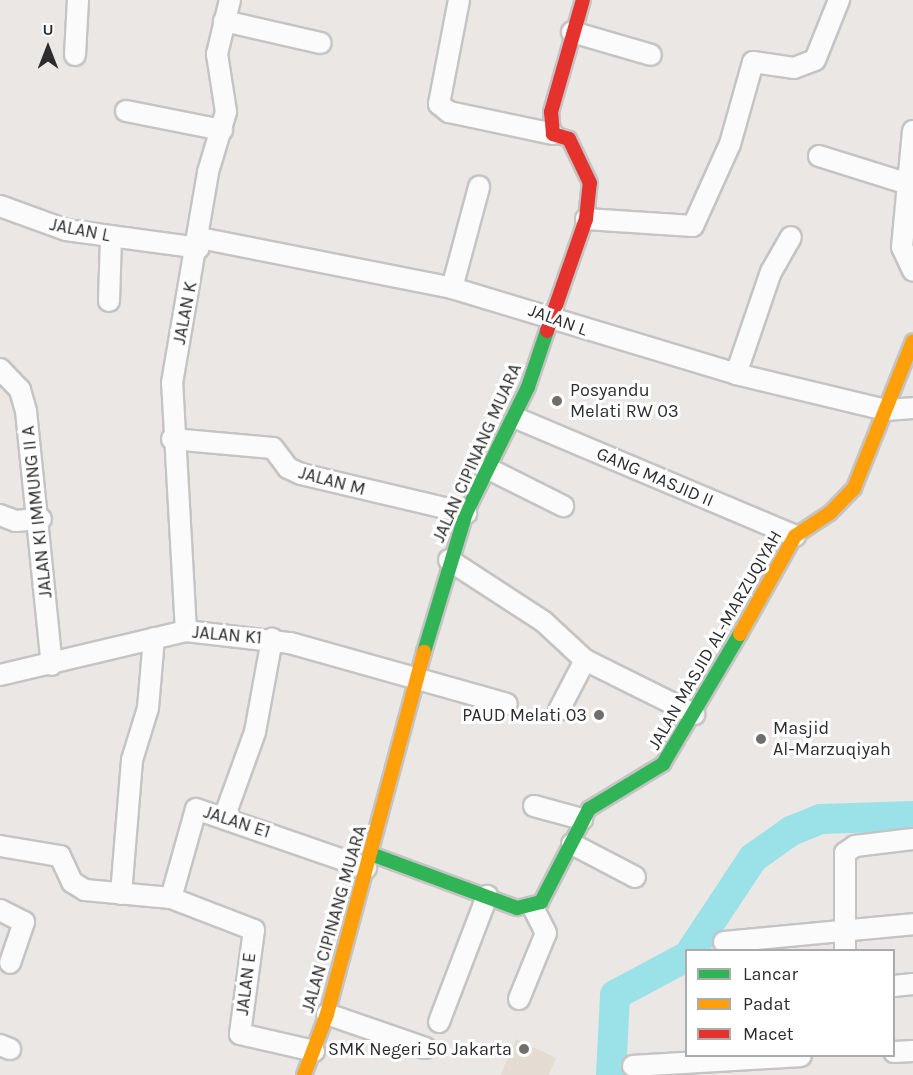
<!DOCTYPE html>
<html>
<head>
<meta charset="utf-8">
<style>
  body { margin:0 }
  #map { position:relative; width:913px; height:1075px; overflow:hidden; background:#eae7e4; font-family:Karla,sans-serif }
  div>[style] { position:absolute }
  .education>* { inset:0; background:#e4dcd3 }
  .river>* { height:30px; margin:-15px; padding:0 15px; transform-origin:15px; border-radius:15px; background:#9be2e8 }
  .roads { filter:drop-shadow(2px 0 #c5c4c4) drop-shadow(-2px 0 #c5c4c4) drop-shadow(0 2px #c5c4c4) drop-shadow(0 -2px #c5c4c4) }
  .street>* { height:20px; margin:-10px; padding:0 10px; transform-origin:10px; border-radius:10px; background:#fcfbfb }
  .fast>* { height:14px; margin:-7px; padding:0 7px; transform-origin:7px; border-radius:7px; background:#30b455 }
  .slow>* { height:14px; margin:-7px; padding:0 7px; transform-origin:7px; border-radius:7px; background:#ff9f0a }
  .jam>* { height:14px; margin:-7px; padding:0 7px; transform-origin:7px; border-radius:7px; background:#e5322d }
  .dots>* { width:16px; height:16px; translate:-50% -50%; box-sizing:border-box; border:3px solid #fff; border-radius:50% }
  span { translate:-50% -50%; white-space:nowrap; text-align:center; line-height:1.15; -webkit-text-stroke:6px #fff; paint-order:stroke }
  .street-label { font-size:18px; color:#2d2d2d }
  .poi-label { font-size:18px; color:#2d2d2d }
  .left { translate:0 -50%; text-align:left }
  .right { translate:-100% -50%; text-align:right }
  .legend { position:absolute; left:685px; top:949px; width:210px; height:108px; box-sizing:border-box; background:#fff; border:2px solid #ababab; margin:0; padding:8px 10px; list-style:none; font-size:18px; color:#2d2d2d }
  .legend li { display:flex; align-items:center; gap:12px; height:30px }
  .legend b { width:30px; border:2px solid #ababab }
  .north { position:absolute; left:18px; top:18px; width:60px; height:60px; -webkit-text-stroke:4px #fff; paint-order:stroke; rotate:0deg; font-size:16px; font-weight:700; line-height:24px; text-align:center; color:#2d2d2d }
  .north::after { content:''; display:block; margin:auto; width:21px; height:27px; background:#2d2d2d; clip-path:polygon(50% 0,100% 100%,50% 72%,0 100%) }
</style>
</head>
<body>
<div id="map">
  <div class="education">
    <div style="clip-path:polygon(516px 1039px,556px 1058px,549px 1075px,501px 1075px)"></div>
  </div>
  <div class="river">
    <div style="left:692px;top:950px;width:110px;rotate:-56.5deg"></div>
    <div style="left:753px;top:858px;width:47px;rotate:-35.4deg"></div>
    <div style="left:791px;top:831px;width:32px;rotate:-22deg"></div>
    <div style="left:821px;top:819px;width:92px;rotate:-1.9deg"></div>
    <div style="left:611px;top:1075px;width:80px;rotate:-87.1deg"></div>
    <div style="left:615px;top:995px;width:81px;rotate:-28.2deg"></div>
  </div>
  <div class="roads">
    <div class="street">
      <div style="left:459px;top:0;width:106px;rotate:100.9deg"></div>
      <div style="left:439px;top:104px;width:13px;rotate:39deg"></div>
      <div style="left:449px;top:112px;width:106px;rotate:11.9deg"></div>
      <div style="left:224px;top:21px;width:99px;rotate:12.8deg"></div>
      <div style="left:572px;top:32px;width:82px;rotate:16.2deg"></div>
      <div style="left:75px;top:55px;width:55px;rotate:-86.9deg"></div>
      <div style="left:126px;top:111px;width:98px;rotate:11.2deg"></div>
      <div style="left:913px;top:131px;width:117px;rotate:95.4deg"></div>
      <div style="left:902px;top:247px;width:26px;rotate:65deg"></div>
      <div style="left:819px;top:156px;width:90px;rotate:17.4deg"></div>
      <div style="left:0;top:206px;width:70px;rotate:20deg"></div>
      <div style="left:66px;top:230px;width:134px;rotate:7.7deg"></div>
      <div style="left:586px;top:219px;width:107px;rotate:3.7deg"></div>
      <div style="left:693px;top:226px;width:90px;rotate:-65.7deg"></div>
      <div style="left:730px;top:144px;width:85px;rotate:-74.3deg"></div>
      <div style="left:753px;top:62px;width:41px;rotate:8.3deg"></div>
      <div style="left:794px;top:68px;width:22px;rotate:-21deg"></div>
      <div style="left:815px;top:60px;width:65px;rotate:-68.2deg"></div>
      <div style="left:200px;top:238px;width:257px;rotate:11.2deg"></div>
      <div style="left:452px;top:288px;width:297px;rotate:16.8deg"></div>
      <div style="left:736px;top:374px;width:154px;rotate:13.5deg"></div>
      <div style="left:886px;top:410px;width:27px;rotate:-4deg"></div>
      <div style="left:452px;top:288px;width:105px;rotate:-75deg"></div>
      <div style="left:109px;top:301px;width:64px;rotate:-88.2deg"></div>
      <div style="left:0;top:369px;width:29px;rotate:46deg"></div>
      <div style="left:20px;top:390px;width:22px;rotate:74deg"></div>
      <div style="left:26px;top:411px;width:255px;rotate:84.2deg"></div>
      <div style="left:736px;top:374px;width:108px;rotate:-71.1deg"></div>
      <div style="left:771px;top:272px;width:40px;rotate:-60.3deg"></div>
      <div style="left:516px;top:418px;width:303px;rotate:22.9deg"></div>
      <div style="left:172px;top:439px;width:101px;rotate:5.1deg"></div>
      <div style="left:273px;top:448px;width:25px;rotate:53deg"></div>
      <div style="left:288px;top:468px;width:14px;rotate:25deg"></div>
      <div style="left:301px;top:474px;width:170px;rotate:13.3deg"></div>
      <div style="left:489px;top:469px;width:83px;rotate:26.6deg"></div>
      <div style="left:0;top:515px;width:17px;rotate:21deg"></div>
      <div style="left:16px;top:521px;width:25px;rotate:-5deg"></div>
      <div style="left:449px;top:560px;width:113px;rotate:33.1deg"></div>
      <div style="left:544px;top:622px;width:56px;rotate:42.8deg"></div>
      <div style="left:585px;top:660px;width:122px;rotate:26.4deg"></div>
      <div style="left:186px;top:631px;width:248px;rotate:-93.2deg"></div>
      <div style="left:172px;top:383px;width:214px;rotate:-80.3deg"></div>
      <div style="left:208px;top:172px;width:63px;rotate:-73.3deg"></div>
      <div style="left:226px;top:112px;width:59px;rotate:-98.8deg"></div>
      <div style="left:217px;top:54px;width:56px;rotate:-76.5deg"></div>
      <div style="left:0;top:675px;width:191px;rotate:-13.3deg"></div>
      <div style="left:186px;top:631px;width:105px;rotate:6.6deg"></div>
      <div style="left:290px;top:643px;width:225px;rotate:15.7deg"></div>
      <div style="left:559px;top:710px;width:56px;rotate:-62.5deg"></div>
      <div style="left:534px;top:806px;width:50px;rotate:15.2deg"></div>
      <div style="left:225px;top:815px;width:88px;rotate:-70.1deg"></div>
      <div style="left:255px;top:732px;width:95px;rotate:-79.6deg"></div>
      <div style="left:572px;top:844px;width:71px;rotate:27.6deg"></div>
      <div style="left:0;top:846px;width:61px;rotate:9.5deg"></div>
      <div style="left:60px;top:856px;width:29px;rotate:65deg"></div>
      <div style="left:72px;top:882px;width:15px;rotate:32deg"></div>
      <div style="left:85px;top:890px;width:86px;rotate:5.3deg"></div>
      <div style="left:171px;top:898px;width:89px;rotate:21.1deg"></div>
      <div style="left:254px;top:930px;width:105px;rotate:97.7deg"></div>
      <div style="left:240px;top:1034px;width:76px;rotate:12.9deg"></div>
      <div style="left:121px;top:894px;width:134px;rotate:-85.3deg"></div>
      <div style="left:132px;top:760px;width:54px;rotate:-72.9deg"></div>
      <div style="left:148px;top:708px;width:70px;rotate:-85.1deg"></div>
      <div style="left:171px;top:898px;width:92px;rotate:-74.3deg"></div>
      <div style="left:196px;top:809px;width:180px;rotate:19.1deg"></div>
      <div style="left:0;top:910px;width:27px;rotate:27deg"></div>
      <div style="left:24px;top:922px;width:43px;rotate:108.9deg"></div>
      <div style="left:724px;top:942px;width:190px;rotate:-5.4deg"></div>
      <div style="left:845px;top:950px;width:97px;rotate:-90deg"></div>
      <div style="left:845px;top:853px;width:12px;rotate:-35deg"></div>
      <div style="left:855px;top:846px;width:58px;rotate:-6.9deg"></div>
      <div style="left:894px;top:986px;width:19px;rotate:-6deg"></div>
      <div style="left:519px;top:999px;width:71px;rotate:-67.8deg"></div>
      <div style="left:546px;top:933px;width:28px;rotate:-117deg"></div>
      <div style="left:327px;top:1014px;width:104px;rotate:19.1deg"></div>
      <div style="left:439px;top:1022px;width:135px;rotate:-69.1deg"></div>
      <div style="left:0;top:1045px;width:11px;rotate:22deg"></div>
      <div style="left:894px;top:1052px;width:19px;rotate:-3deg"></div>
      <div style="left:633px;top:1066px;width:168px;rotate:-3.4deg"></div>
    </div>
    <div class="fast">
      <div style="left:424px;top:652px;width:145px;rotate:-73.2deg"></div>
      <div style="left:466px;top:513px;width:140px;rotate:-63.8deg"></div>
      <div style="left:528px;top:387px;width:59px;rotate:-71.3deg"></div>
      <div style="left:371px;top:854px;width:156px;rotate:20.3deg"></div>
      <div style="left:517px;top:908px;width:25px;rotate:-14deg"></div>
      <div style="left:541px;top:902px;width:105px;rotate:-62.7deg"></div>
      <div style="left:589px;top:809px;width:87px;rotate:-31.3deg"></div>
      <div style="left:663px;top:764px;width:151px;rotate:-59.4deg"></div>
    </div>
    <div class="slow">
      <div style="left:740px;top:634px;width:112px;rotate:-60.7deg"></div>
      <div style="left:795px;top:536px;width:42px;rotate:-33.3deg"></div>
      <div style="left:830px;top:513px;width:35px;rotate:-46deg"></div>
      <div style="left:854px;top:488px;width:158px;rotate:-68.1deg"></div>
      <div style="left:304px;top:1075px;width:65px;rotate:-69.3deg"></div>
      <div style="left:327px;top:1014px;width:375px;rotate:-75deg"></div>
    </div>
    <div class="jam">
      <div style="left:547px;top:331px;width:119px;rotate:-70.8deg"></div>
      <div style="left:586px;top:219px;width:36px;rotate:-84deg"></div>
      <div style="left:590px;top:183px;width:49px;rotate:-115.5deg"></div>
      <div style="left:569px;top:139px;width:17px;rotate:-163deg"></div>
      <div style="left:553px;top:134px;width:22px;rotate:-95deg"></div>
      <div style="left:551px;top:112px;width:116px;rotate:-74.1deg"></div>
    </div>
  </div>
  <div class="dots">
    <div style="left:557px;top:401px;background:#6f6e6d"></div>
    <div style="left:599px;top:715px;background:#6f6e6d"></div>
    <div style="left:761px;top:739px;background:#6f6e6d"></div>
    <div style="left:524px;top:1049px;background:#6f6e6d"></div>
  </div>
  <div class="street-label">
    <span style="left:80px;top:230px;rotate:11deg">JALAN L</span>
    <span style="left:185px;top:313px;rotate:-79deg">JALAN K</span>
    <span style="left:558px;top:320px;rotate:20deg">JALAN L</span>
    <span style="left:477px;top:453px;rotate:-66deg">JALAN CIPINANG MUARA</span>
    <span style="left:655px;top:477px;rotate:23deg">GANG MASJID II</span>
    <span style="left:332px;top:481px;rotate:15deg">JALAN M</span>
    <span style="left:37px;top:512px;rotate:-96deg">JALAN KI IMMUNG II A</span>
    <span style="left:227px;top:635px;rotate:5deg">JALAN K1</span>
    <span style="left:715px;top:640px;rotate:-60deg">JALAN MASJID AL-MARZUQIYAH</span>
    <span style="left:237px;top:822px;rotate:18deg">JALAN E1</span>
    <span style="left:334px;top:919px;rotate:-74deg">JALAN CIPINANG MUARA</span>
    <span style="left:246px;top:984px;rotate:-83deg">JALAN E</span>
  </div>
  <div class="poi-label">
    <span class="left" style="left:570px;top:401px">Posyandu<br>Melati RW 03</span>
    <span class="right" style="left:587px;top:715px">PAUD Melati 03</span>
    <span class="left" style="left:773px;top:739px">Masjid<br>Al-Marzuqiyah</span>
    <span class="right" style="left:512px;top:1049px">SMK Negeri 50 Jakarta</span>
  </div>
  <ul class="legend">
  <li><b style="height:8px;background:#30b455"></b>Lancar</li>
  <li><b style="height:8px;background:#ff9f0a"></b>Padat</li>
  <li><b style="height:8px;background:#e5322d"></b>Macet</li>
  </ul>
  <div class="north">U</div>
</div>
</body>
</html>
